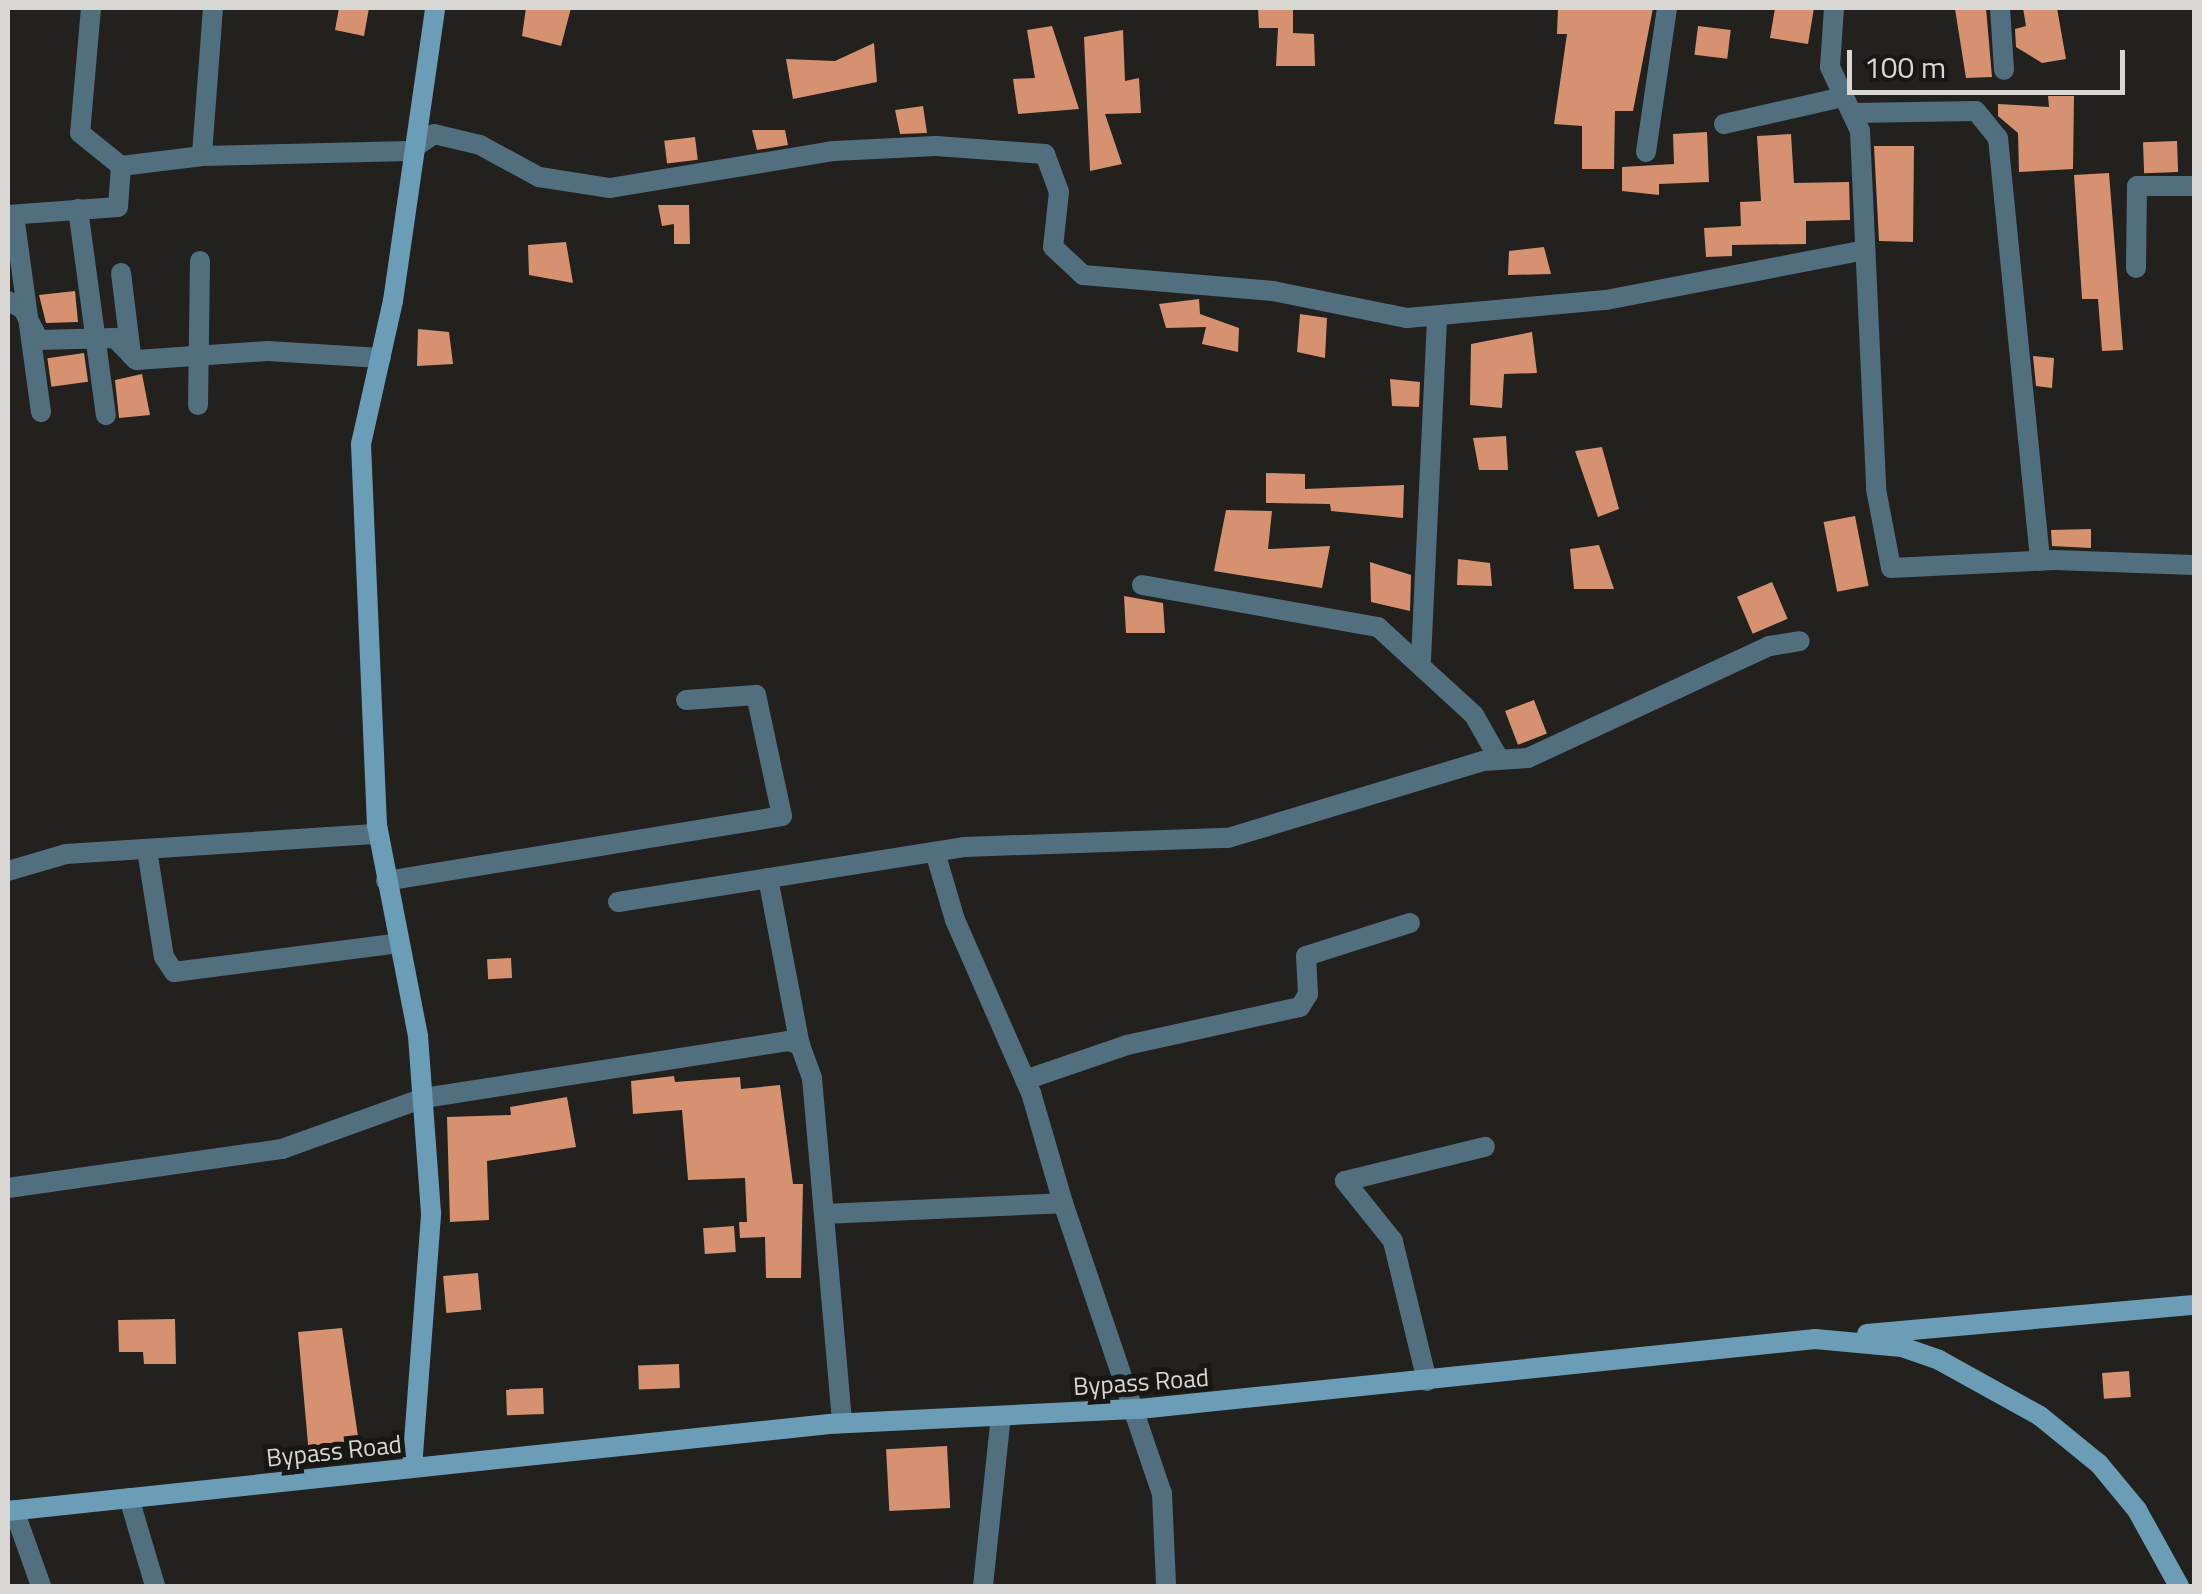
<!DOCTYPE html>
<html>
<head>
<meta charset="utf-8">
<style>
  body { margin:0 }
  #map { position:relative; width:2202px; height:1594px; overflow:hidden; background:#22211d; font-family:"Titillium Web",sans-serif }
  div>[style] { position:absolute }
  .building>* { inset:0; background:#d69171; transform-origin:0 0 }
  .street>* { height:20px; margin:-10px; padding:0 10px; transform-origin:10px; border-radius:10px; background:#526f80 }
  .secondary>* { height:20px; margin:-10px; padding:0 10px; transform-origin:10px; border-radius:10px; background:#6c9db6 }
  span { translate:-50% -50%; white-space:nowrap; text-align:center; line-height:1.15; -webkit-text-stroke:10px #181713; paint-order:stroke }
  .street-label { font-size:25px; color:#d8d7d4 }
  .frame { position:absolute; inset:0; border:10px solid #d8d7d4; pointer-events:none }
  .scale { position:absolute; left:1847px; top:50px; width:278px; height:45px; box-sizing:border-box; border:5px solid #d8d7d4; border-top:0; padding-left:12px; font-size:30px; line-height:35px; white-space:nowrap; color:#d8d7d4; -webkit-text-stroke:8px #181713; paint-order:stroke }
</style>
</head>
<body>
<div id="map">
  <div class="building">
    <div style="clip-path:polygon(339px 8px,369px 8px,364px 36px,335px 30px)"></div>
    <div style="clip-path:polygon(526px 8px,571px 8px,561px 46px,522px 36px)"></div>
    <div style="clip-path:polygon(1258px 8px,1293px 8px,1293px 33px,1314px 34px,1315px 66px,1276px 66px,1278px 28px,1259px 28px)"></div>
    <div style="clip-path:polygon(1558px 8px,1653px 8px,1633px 111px,1615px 111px,1614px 169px,1582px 169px,1582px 126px,1554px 124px,1567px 34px,1557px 34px)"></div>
    <div style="clip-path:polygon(1775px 8px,1814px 8px,1808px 44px,1770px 38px)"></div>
    <div style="clip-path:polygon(1972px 8px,1986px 8px,1992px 77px,1966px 78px,1955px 9px)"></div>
    <div style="clip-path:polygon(2023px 8px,2057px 8px,2066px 59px,2042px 63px,2016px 47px,2015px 29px,2026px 26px)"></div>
    <div style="clip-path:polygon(1052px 26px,1079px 109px,1018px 114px,1013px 79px,1035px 78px,1027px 30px)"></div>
    <div style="left:1698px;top:26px;width:33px;height:29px;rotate:7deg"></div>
    <div style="clip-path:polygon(1123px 30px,1125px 81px,1139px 78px,1141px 113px,1105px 114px,1122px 164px,1090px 171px,1084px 37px)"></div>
    <div style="clip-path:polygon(874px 43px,877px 82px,793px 99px,786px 59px,835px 61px)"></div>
    <div style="clip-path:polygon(2048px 96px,2074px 96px,2073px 169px,2019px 172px,2018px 133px,1998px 116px,1998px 104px,2049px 107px)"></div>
    <div style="clip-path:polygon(923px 106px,927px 133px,900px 134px,895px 110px)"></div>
    <div style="clip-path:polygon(752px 130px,785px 130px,788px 145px,757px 150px)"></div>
    <div style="clip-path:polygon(1707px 132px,1709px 182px,1659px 184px,1659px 195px,1622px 191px,1622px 167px,1674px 164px,1673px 134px)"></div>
    <div style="clip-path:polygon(1791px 134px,1794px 183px,1849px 182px,1850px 220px,1806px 221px,1806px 244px,1732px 245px,1732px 256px,1706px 257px,1704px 228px,1741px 226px,1740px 202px,1761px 201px,1757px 136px)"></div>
    <div style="left:695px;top:137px;width:23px;height:31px;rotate:83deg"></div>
    <div style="left:2177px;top:141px;width:31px;height:34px;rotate:88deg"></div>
    <div style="clip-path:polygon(1874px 146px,1914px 146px,1913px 242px,1879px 241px)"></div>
    <div style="clip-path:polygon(2109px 173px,2123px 350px,2102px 351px,2098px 299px,2082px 299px,2074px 175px)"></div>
    <div style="clip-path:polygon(658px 205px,689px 205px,690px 244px,674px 244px,674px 224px,662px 226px)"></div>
    <div style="clip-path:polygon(566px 242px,573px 283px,529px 275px,528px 245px)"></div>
    <div style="clip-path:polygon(1544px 247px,1551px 274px,1508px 275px,1509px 251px)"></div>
    <div style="clip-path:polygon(75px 291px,78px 322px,46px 323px,39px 295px)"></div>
    <div style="clip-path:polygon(1199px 299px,1200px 314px,1239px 328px,1238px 352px,1202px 344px,1206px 327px,1166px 328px,1159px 304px)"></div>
    <div style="clip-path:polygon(1300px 314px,1327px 318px,1325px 358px,1297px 352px)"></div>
    <div style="clip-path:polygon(418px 329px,449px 332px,453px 364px,417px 366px)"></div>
    <div style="clip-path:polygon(1532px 332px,1537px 373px,1504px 374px,1502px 408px,1470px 405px,1471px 344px)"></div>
    <div style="left:84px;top:353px;width:29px;height:37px;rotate:82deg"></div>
    <div style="clip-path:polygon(2033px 356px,2054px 358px,2052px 388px,2036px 386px)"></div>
    <div style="clip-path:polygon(142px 374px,150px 415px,119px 418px,115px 380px)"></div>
    <div style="clip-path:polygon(1390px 379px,1420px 382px,1419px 407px,1392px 406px)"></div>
    <div style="clip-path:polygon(1506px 436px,1508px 470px,1479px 470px,1473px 438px)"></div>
    <div style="clip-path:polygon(1602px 447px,1619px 509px,1598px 517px,1575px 451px)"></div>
    <div style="clip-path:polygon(1266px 473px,1305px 474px,1305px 489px,1404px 485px,1403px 518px,1331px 511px,1330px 504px,1266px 503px)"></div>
    <div style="clip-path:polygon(1226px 510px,1272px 511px,1268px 549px,1330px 546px,1322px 588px,1214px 571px)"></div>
    <div style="left:1855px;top:516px;width:71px;height:32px;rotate:79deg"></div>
    <div style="clip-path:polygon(2091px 529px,2091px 548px,2052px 546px,2051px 530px)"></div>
    <div style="clip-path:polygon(1599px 545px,1614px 589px,1574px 589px,1570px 549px)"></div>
    <div style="clip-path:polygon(1458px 559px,1490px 563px,1492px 586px,1457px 585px)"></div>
    <div style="clip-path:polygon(1370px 562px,1411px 575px,1410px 611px,1371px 602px)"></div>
    <div style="left:1772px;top:582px;width:40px;height:38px;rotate:67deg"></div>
    <div style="clip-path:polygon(1124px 596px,1163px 603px,1165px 633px,1126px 633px)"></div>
    <div style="left:1534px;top:700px;width:36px;height:31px;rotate:69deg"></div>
    <div style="left:511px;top:958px;width:20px;height:24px;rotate:87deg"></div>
    <div style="clip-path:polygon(674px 1076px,675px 1082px,740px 1077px,741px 1089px,780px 1085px,793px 1184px,803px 1184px,801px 1278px,766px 1278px,765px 1237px,740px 1238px,739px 1222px,747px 1222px,745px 1178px,688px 1180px,682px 1110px,633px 1114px,631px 1081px)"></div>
    <div style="clip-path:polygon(567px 1097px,576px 1147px,487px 1161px,489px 1220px,450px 1222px,447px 1117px,511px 1115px,510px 1107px)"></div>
    <div style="left:734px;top:1226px;width:26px;height:31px;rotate:86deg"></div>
    <div style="left:478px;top:1273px;width:37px;height:35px;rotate:85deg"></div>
    <div style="clip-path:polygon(175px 1319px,176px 1364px,144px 1364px,143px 1352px,119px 1352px,118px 1320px)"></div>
    <div style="clip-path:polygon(342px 1328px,360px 1450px,309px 1455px,298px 1332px)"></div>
    <div style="left:679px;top:1364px;width:24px;height:41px;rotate:88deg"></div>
    <div style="left:2129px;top:1371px;width:26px;height:27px;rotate:86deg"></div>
    <div style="left:543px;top:1388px;width:26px;height:37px;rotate:88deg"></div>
    <div style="left:947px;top:1446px;width:62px;height:61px;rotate:87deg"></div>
  </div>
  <div class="street">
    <div style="left:91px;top:8px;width:125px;rotate:95deg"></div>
    <div style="left:80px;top:133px;width:53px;rotate:38.8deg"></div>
    <div style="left:213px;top:8px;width:148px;rotate:94.3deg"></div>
    <div style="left:202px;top:156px;width:207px;rotate:-1.4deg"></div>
    <div style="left:409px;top:151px;width:30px;rotate:-34deg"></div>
    <div style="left:434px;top:134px;width:47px;rotate:13.4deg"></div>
    <div style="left:480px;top:145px;width:67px;rotate:28.5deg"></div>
    <div style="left:539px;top:177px;width:72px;rotate:8.8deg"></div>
    <div style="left:610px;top:188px;width:227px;rotate:-9.4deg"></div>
    <div style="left:834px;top:151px;width:102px;rotate:-2.8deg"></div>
    <div style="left:936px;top:146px;width:109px;rotate:4.2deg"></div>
    <div style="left:1045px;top:154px;width:40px;rotate:69.8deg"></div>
    <div style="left:1059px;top:192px;width:55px;rotate:96.2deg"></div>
    <div style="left:1053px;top:247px;width:41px;rotate:43deg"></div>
    <div style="left:1083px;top:275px;width:191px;rotate:4.8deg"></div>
    <div style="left:1273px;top:291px;width:137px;rotate:11.4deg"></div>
    <div style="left:1407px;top:318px;width:200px;rotate:-5.2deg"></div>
    <div style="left:1606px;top:300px;width:259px;rotate:-10.9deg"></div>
    <div style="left:1834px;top:8px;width:59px;rotate:93.9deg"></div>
    <div style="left:1830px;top:67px;width:71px;rotate:64.9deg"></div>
    <div style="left:1860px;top:131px;width:358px;rotate:87.4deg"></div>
    <div style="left:1876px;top:489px;width:80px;rotate:79.2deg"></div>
    <div style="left:1891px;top:568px;width:163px;rotate:-2.8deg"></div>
    <div style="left:2054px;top:560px;width:140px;rotate:2deg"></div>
    <div style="left:2000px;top:8px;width:62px;rotate:86.3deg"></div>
    <div style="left:1853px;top:113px;width:123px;rotate:-0.9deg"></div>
    <div style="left:1976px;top:111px;width:35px;rotate:51deg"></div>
    <div style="left:1998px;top:138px;width:425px;rotate:84.3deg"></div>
    <div style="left:1724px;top:124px;width:122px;rotate:-12.8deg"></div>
    <div style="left:1646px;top:152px;width:146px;rotate:-81.7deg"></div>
    <div style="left:78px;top:209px;width:208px;rotate:82.3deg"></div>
    <div style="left:8px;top:215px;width:110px;rotate:-4.2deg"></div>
    <div style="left:118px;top:207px;width:41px;rotate:-85.8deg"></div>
    <div style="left:121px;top:166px;width:82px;rotate:-7deg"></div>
    <div style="left:14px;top:215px;width:199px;rotate:82.2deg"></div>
    <div style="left:2136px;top:268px;width:82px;rotate:-89.3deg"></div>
    <div style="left:2137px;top:186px;width:57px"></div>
    <div style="left:121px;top:273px;width:83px;rotate:83deg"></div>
    <div style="left:8px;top:301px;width:17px;rotate:28deg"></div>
    <div style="left:23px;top:309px;width:35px;rotate:63deg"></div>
    <div style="left:39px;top:340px;width:76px;rotate:-1.5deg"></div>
    <div style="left:115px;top:338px;width:30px;rotate:46deg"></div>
    <div style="left:136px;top:360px;width:132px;rotate:-3.9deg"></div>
    <div style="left:268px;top:351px;width:113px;rotate:3.5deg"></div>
    <div style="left:198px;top:405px;width:144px;rotate:-89.2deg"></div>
    <div style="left:1142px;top:585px;width:240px;rotate:10.1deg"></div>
    <div style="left:1378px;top:627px;width:130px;rotate:42.5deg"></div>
    <div style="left:1474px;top:715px;width:51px;rotate:60.4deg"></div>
    <div style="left:1421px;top:659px;width:343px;rotate:-87.3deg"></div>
    <div style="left:147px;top:850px;width:108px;rotate:81deg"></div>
    <div style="left:164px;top:957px;width:18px;rotate:56deg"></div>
    <div style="left:174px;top:972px;width:227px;rotate:-7.3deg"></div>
    <div style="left:8px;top:871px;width:60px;rotate:-16.3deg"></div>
    <div style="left:66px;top:854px;width:313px;rotate:-3.7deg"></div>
    <div style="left:768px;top:878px;width:170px;rotate:79.2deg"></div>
    <div style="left:386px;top:881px;width:401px;rotate:-9.3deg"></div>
    <div style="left:782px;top:816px;width:124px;rotate:-102.1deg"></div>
    <div style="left:756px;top:695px;width:70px;rotate:175.9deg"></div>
    <div style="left:618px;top:902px;width:350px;rotate:-9deg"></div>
    <div style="left:964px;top:847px;width:264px;rotate:-2deg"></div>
    <div style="left:1228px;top:838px;width:266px;rotate:-16.8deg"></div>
    <div style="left:1483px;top:761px;width:45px;rotate:-3.8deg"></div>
    <div style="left:1528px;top:758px;width:266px;rotate:-24.9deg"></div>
    <div style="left:1769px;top:646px;width:31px;rotate:-9deg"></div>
    <div style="left:1025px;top:1080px;width:108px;rotate:-18.9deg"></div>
    <div style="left:1127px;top:1045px;width:177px;rotate:-12.4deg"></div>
    <div style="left:1300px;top:1007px;width:15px;rotate:-58deg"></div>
    <div style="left:1308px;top:994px;width:38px;rotate:-93deg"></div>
    <div style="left:1306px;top:956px;width:109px;rotate:-17.6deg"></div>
    <div style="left:8px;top:1188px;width:277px;rotate:-8.1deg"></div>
    <div style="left:282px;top:1149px;width:151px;rotate:-19.8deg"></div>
    <div style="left:424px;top:1098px;width:368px;rotate:-8.9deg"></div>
    <div style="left:788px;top:1041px;width:13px;rotate:18deg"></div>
    <div style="left:800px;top:1045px;width:35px;rotate:70deg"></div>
    <div style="left:812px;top:1078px;width:346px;rotate:85deg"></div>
    <div style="left:1063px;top:1203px;width:306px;rotate:71.2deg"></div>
    <div style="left:1162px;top:1493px;width:93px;rotate:87.5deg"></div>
    <div style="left:824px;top:1214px;width:239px;rotate:-2.6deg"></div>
    <div style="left:1063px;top:1203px;width:115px;rotate:-106.2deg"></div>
    <div style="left:1031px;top:1093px;width:189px;rotate:-113.7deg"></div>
    <div style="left:955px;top:920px;width:71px;rotate:-106.4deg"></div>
    <div style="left:1427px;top:1381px;width:144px;rotate:-103.7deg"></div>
    <div style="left:1393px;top:1241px;width:77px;rotate:-128.7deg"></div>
    <div style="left:1345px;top:1181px;width:144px;rotate:-13.7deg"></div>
    <div style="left:129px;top:1498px;width:92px;rotate:73.5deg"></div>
    <div style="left:14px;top:1510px;width:81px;rotate:70.4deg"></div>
    <div style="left:983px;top:1586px;width:171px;rotate:-84deg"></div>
  </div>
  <div class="secondary">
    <div style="left:1867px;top:1334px;width:328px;rotate:-5.1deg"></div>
    <div style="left:412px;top:1468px;width:256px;rotate:-85.7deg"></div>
    <div style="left:431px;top:1213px;width:177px;rotate:-94.2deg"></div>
    <div style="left:418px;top:1036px;width:214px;rotate:-101deg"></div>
    <div style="left:377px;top:826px;width:382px;rotate:-92.4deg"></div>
    <div style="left:361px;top:444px;width:147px;rotate:-77.4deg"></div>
    <div style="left:393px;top:301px;width:296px;rotate:-81.8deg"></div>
    <div style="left:8px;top:1511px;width:826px;rotate:-6.05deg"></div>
    <div style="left:829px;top:1424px;width:310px;rotate:-2.8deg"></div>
    <div style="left:1139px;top:1409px;width:680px;rotate:-5.91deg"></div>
    <div style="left:1815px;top:1339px;width:87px;rotate:5.3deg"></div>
    <div style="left:1902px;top:1347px;width:39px;rotate:19deg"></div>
    <div style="left:1939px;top:1360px;width:115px;rotate:29deg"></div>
    <div style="left:2040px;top:1416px;width:76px;rotate:39.1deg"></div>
    <div style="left:2099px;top:1464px;width:60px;rotate:50.4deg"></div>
    <div style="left:2137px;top:1510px;width:87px;rotate:61.1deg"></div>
  </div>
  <div class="street-label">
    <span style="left:1141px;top:1382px;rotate:-4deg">Bypass Road</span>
    <span style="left:334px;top:1451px;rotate:-6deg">Bypass Road</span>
  </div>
  <div class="frame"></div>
  <div class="scale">100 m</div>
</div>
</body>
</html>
